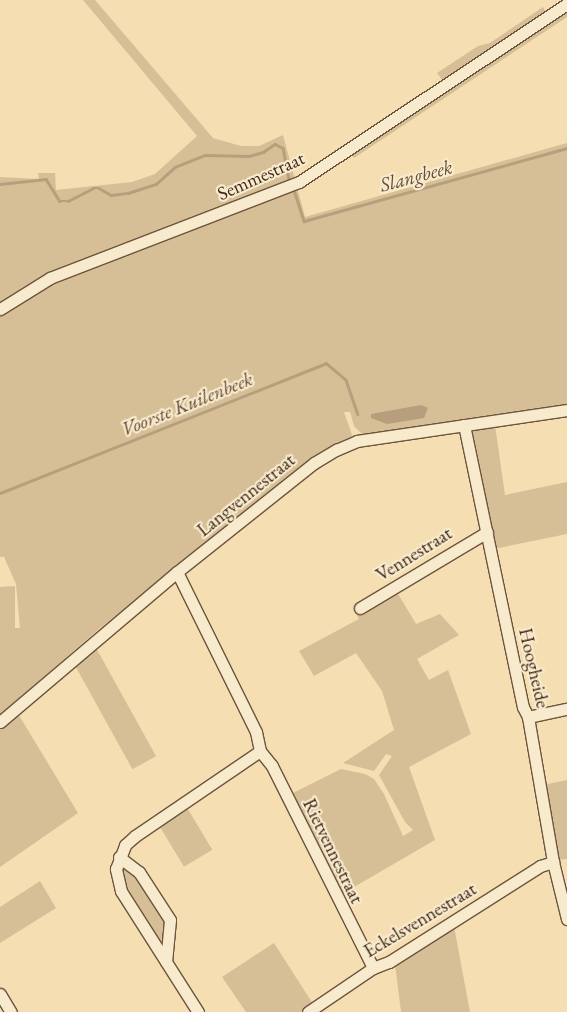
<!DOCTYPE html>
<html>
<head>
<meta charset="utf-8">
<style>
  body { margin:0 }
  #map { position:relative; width:567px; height:1012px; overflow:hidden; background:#f5deb1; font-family:"EB Garamond",serif }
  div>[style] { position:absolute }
  .green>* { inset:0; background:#d6bf97; transform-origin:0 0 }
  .water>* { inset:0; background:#b79f7d }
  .stream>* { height:2.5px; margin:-1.25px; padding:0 1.25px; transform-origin:1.25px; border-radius:1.25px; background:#b79f7d }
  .roads { filter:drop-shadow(1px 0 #6c543e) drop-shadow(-1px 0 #6c543e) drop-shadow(0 1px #6c543e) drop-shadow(0 -1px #6c543e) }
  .minor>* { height:11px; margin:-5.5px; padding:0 5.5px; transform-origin:5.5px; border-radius:5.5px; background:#f8eacc }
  span { translate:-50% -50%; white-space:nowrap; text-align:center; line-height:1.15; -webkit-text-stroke:4.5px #f8eacc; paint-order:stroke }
  .street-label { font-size:19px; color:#3e2618 }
  .water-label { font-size:20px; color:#624a36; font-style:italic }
</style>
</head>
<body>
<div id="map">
  <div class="green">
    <div style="clip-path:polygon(83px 0,95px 0,213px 138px,241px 146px,259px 146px,283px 135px,305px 217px,567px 143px,567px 404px,363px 435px,354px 426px,350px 412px,344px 412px,353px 438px,100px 628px,0 715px,0 587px,15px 586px,15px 628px,20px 628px,16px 584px,4px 557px,0 557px,0 177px,39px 179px,38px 173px,55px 173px,56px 190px,132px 182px,155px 174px,197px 136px)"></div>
    <div style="clip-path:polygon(567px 0,567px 17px,354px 158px,348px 148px,443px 81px,437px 73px,478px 46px,490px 43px,543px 7px,547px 14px)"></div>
    <div style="clip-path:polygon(495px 425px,505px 495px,567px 482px,567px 534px,494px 549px,470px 433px,473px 428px)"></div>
    <div style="clip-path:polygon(397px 592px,416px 624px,440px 614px,459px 635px,417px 659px,429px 680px,448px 670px,471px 734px,409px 767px,435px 840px,342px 894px,291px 794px,341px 769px,365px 774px,374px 779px,384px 794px,403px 836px,413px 830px,405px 822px,379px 775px,392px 756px,386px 754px,374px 771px,343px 763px,394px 730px,382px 691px,356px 653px,314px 676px,299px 651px,359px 619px,357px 615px)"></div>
    <div style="left:95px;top:646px;width:126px;height:27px;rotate:61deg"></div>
    <div style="clip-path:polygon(17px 712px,78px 813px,0 867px,0 728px)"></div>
    <div style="clip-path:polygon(567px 780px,567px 859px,558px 860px,543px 785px)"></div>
    <div style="left:186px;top:806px;width:51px;height:33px;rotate:59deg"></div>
    <div style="clip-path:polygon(125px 866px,135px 872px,166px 924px,161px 947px,124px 889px,120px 869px)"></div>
    <div style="clip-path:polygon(40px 881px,56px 908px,0 943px,0 907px)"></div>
    <div style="clip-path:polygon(454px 926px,470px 1012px,401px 1012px,395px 964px)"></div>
    <div style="clip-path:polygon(274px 943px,313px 1004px,301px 1012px,246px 1012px,222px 977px)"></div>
  </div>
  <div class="water">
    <div style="clip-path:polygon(421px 405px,428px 408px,424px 418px,387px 424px,371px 418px,371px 414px)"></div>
  </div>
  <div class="stream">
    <div style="left:0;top:184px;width:46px;rotate:-6.2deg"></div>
    <div style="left:46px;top:179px;width:26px;rotate:58deg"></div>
    <div style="left:60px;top:201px;width:8px"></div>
    <div style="left:68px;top:201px;width:28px;rotate:-27deg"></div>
    <div style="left:93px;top:188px;width:6px"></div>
    <div style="left:99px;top:188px;width:14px;rotate:30deg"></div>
    <div style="left:111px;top:195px;width:17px;rotate:-7deg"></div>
    <div style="left:128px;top:193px;width:29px;rotate:-18deg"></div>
    <div style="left:156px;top:184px;width:25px;rotate:-42deg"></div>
    <div style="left:175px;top:167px;width:32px;rotate:-22deg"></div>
    <div style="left:205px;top:155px;width:44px;rotate:1.3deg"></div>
    <div style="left:249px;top:156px;width:15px;rotate:-16deg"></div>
    <div style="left:263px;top:152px;width:14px;rotate:-34deg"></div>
    <div style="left:275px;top:144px;width:9px;rotate:27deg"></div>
    <div style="left:283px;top:148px;width:32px;rotate:79deg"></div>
    <div style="left:294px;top:190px;width:33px;rotate:72deg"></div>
    <div style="left:304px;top:221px;width:273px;rotate:-15.5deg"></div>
    <div style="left:0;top:493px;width:351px;rotate:-21.7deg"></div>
    <div style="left:326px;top:363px;width:26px;rotate:40deg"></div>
    <div style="left:346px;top:380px;width:36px;rotate:71deg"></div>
  </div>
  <div class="roads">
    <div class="minor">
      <div style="left:0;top:309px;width:59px;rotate:-31.8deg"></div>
      <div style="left:50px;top:278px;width:267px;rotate:-21.1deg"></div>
      <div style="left:299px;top:182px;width:322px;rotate:-33.6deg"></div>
      <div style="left:464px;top:425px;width:288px;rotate:78.2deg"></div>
      <div style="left:523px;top:707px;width:11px;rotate:63deg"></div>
      <div style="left:528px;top:717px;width:147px;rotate:80.2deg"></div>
      <div style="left:553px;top:862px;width:59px;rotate:76.2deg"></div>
      <div style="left:177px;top:572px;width:178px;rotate:63.7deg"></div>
      <div style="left:256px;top:732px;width:19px;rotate:78deg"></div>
      <div style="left:260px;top:751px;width:19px;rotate:51deg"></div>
      <div style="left:272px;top:766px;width:226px;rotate:63.4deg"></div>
      <div style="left:360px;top:608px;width:148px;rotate:-30.9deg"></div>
      <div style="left:528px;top:717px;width:40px;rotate:-12deg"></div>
      <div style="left:0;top:722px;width:232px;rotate:-40.3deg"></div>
      <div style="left:177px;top:572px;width:175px;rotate:-38.5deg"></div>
      <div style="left:314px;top:463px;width:26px;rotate:-31deg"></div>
      <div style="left:336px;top:450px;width:23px;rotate:-23deg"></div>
      <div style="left:357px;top:441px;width:212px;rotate:-8.4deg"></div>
      <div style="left:119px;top:857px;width:25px;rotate:37deg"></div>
      <div style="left:139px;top:872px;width:57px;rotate:57.1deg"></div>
      <div style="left:170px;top:920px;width:42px;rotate:95.4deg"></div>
      <div style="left:0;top:994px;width:21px;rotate:59deg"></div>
      <div style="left:198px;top:1012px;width:143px;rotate:-122.5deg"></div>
      <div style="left:121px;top:891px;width:23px;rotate:-103deg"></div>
      <div style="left:116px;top:869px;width:26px;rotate:-69deg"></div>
      <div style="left:125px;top:845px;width:13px;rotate:-42deg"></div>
      <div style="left:135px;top:836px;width:151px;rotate:-34.2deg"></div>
      <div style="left:308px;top:1012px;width:78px;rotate:-34.1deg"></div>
      <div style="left:373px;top:968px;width:17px;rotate:-21deg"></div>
      <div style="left:389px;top:962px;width:179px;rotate:-32.4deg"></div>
      <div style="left:540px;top:866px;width:14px;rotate:-17deg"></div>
    </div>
  </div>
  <div class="street-label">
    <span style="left:261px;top:176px;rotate:-24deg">Semmestraat</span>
    <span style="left:246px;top:495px;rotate:-39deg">Langvennestraat</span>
    <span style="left:414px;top:554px;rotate:-32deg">Vennestraat</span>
    <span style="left:534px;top:668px;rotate:77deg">Hoogheide</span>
    <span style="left:333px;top:851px;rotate:64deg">Rietvennestraat</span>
    <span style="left:420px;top:920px;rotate:-31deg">Eckelsvennestraat</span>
  </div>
  <div class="water-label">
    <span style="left:416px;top:176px;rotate:-15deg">Slangbeek</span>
    <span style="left:187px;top:404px;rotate:-22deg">Voorste Kuilenbeek</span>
  </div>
</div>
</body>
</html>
